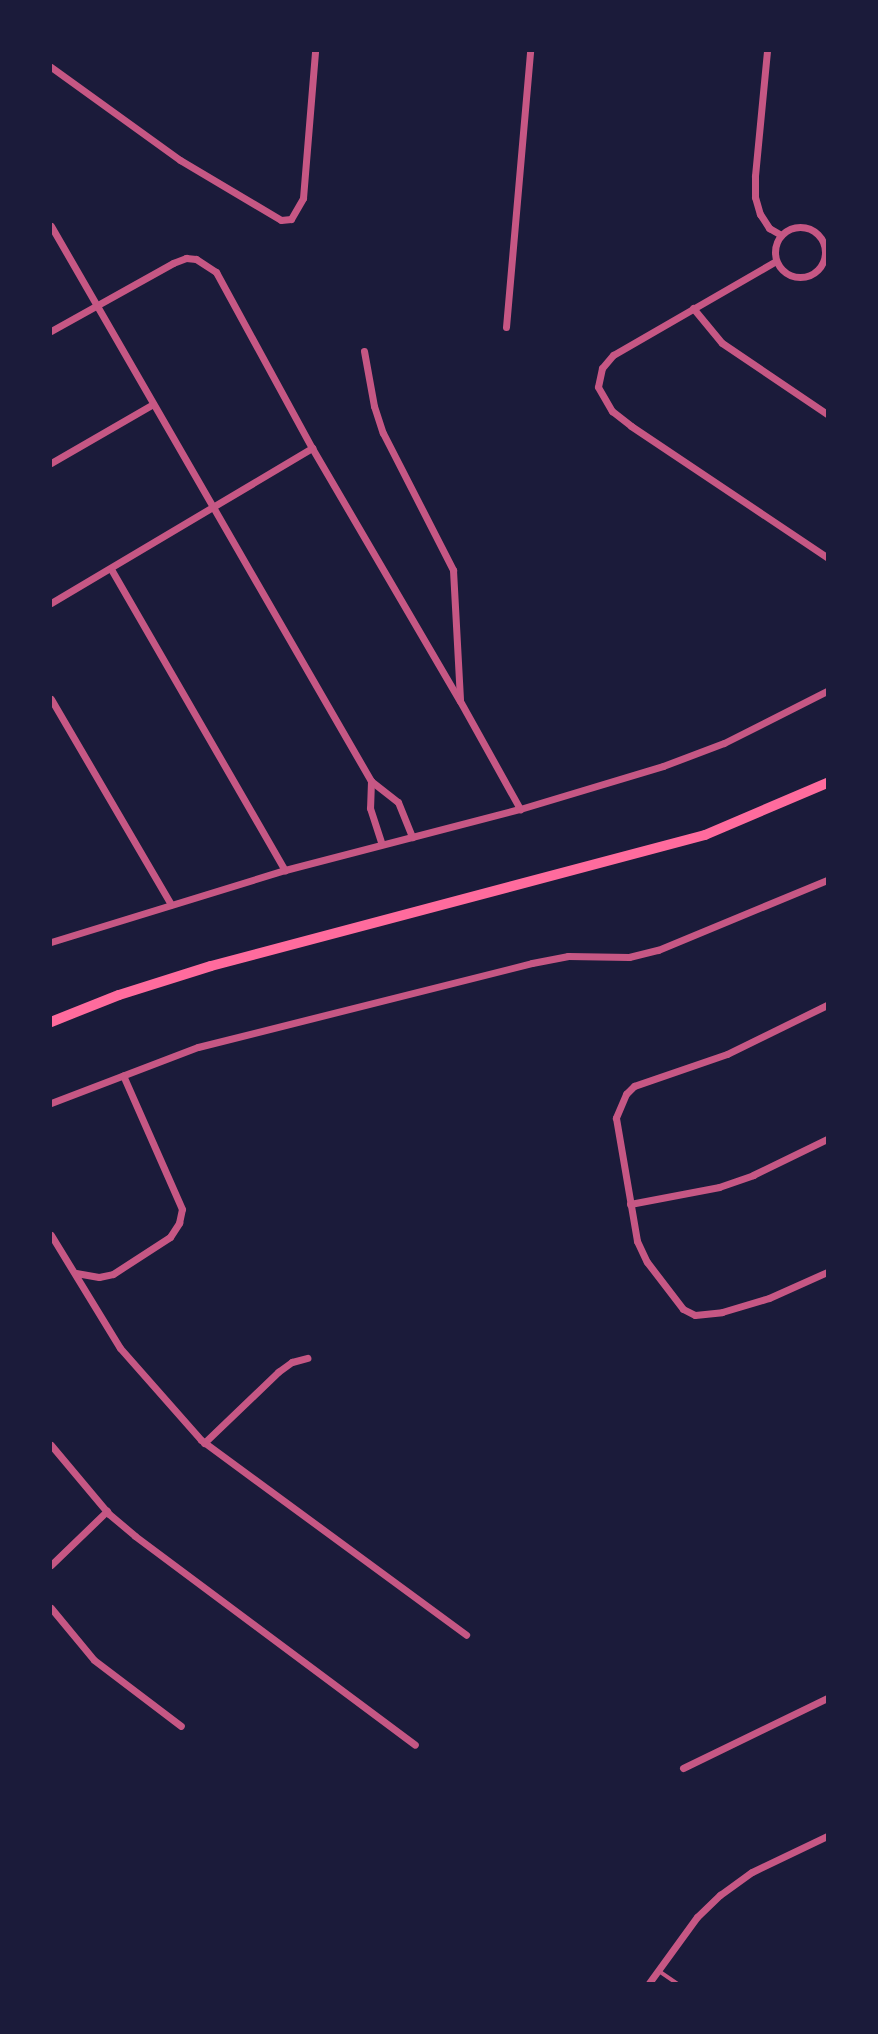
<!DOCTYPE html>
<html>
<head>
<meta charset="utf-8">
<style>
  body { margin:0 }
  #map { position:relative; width:878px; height:2034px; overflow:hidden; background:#1b1b3a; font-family:"Asap Condensed",sans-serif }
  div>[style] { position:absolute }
  .service>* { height:3.5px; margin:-1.75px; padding:0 1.75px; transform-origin:1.75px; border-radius:1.75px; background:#c65784 }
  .minor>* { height:7px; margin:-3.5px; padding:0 3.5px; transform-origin:3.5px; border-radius:3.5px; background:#c65784 }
  .minor>.ring { margin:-3.5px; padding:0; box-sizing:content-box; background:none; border:7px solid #c65784; border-radius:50% }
  .secondary>* { height:10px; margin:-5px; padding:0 5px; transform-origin:5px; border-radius:5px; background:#ff6b9d }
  span { translate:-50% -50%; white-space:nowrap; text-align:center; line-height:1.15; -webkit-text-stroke:7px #1b1b3a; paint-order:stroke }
  .frame { position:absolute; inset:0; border:52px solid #1b1b3a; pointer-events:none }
</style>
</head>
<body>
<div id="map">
  <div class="service">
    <div style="left:659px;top:1971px;width:22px;rotate:34deg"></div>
  </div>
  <div class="minor">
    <div style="left:767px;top:51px;width:126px;rotate:95.5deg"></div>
    <div style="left:755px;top:176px;width:21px;rotate:90deg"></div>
    <div style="left:755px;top:197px;width:18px;rotate:74deg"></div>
    <div style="left:760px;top:214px;width:17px;rotate:57deg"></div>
    <div style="left:769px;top:228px;width:14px;rotate:30deg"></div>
    <div style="left:51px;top:67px;width:159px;rotate:35.8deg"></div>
    <div style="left:180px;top:160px;width:117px;rotate:30.7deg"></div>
    <div style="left:281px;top:220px;width:10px;rotate:-6deg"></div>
    <div style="left:291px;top:219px;width:24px;rotate:-60deg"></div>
    <div style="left:303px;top:198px;width:147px;rotate:-85.3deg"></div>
    <div style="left:51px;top:226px;width:641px;rotate:60.03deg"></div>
    <div style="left:371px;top:781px;width:34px;rotate:38deg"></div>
    <div style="left:398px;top:802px;width:38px;rotate:68deg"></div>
    <div class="ring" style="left:775px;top:227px;width:43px;height:43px"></div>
    <div style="left:776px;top:261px;width:188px;rotate:150deg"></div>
    <div style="left:613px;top:355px;width:17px;rotate:130deg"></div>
    <div style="left:602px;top:368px;width:19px;rotate:102deg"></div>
    <div style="left:598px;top:387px;width:28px;rotate:60deg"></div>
    <div style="left:612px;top:411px;width:24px;rotate:38deg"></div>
    <div style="left:631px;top:426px;width:236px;rotate:33.8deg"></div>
    <div style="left:693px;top:308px;width:45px;rotate:50.4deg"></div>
    <div style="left:722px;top:343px;width:127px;rotate:34.1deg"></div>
    <div style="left:506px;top:327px;width:277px;rotate:-85deg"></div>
    <div style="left:51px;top:331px;width:140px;rotate:-29.1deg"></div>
    <div style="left:173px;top:263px;width:14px;rotate:-21deg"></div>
    <div style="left:186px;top:258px;width:10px;rotate:6deg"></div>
    <div style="left:196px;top:259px;width:24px;rotate:33deg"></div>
    <div style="left:216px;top:272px;width:200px;rotate:61.4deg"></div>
    <div style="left:312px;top:448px;width:293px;rotate:59.7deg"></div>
    <div style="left:460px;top:701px;width:124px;rotate:60.9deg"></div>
    <div style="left:364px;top:351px;width:56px;rotate:79.7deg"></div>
    <div style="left:374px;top:406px;width:28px;rotate:72deg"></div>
    <div style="left:383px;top:433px;width:154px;rotate:62.9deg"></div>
    <div style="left:453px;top:570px;width:130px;rotate:86.9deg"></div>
    <div style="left:51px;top:463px;width:118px;rotate:-30deg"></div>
    <div style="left:111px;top:569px;width:348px;rotate:60deg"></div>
    <div style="left:51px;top:603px;width:304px;rotate:-30.7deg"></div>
    <div style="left:51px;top:699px;width:238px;rotate:59.7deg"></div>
    <div style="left:371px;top:781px;width:27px;rotate:92deg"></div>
    <div style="left:370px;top:808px;width:38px;rotate:72deg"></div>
    <div style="left:51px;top:942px;width:245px;rotate:-17.1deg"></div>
    <div style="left:285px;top:870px;width:243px;rotate:-14.6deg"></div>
    <div style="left:520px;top:809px;width:149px;rotate:-16.7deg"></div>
    <div style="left:663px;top:766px;width:65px;rotate:-20.7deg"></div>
    <div style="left:724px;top:743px;width:115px;rotate:-26.8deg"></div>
    <div style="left:827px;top:1005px;width:111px;rotate:153.9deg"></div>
    <div style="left:727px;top:1054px;width:98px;rotate:161deg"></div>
    <div style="left:634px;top:1086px;width:11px;rotate:135deg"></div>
    <div style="left:626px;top:1094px;width:26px;rotate:113deg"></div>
    <div style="left:616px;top:1118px;width:125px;rotate:80.3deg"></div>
    <div style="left:637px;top:1241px;width:23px;rotate:65deg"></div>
    <div style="left:647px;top:1262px;width:59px;rotate:52.5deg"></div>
    <div style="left:683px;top:1309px;width:13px;rotate:27deg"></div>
    <div style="left:695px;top:1315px;width:27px;rotate:-6deg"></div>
    <div style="left:722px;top:1312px;width:49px;rotate:-16.6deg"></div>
    <div style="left:769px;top:1298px;width:64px;rotate:-24.1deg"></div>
    <div style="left:51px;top:1103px;width:157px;rotate:-20.9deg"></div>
    <div style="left:198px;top:1047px;width:344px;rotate:-14.1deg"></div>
    <div style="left:532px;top:963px;width:37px;rotate:-11deg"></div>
    <div style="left:568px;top:956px;width:61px;rotate:0.9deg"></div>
    <div style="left:629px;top:957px;width:30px;rotate:-14deg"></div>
    <div style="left:658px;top:950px;width:183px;rotate:-22.5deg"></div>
    <div style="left:630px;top:1204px;width:91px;rotate:-10.8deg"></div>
    <div style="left:719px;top:1187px;width:36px;rotate:-19deg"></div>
    <div style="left:753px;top:1175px;width:82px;rotate:-25.9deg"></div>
    <div style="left:51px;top:1235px;width:132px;rotate:58.6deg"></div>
    <div style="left:120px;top:1348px;width:123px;rotate:48.6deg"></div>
    <div style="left:201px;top:1440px;width:329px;rotate:36.3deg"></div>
    <div style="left:76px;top:1273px;width:23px;rotate:10deg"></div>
    <div style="left:99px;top:1277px;width:14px;rotate:-12deg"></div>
    <div style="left:113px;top:1274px;width:68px;rotate:-33deg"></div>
    <div style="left:170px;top:1237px;width:17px;rotate:-57deg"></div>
    <div style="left:179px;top:1223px;width:14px;rotate:-78deg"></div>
    <div style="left:182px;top:1209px;width:146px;rotate:-113.8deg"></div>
    <div style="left:204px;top:1443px;width:103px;rotate:-43.8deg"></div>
    <div style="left:278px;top:1372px;width:17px;rotate:-36deg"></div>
    <div style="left:292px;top:1362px;width:16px;rotate:-15deg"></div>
    <div style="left:51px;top:1445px;width:90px;rotate:50deg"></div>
    <div style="left:109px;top:1514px;width:34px;rotate:40deg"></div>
    <div style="left:135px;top:1536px;width:349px;rotate:36.7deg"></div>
    <div style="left:51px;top:1565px;width:78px;rotate:-44deg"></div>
    <div style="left:51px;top:1608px;width:67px;rotate:50.4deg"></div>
    <div style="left:94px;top:1660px;width:109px;rotate:37.2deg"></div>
    <div style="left:683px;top:1768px;width:160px;rotate:-25.9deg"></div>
    <div style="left:649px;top:1983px;width:82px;rotate:-54deg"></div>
    <div style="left:697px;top:1917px;width:32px;rotate:-44deg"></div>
    <div style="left:720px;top:1895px;width:39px;rotate:-36deg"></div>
    <div style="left:752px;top:1872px;width:83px;rotate:-25.6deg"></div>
  </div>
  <div class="secondary">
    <div style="left:51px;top:1022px;width:73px;rotate:-21.7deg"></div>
    <div style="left:119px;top:995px;width:96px;rotate:-17.5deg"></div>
    <div style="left:211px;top:966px;width:511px;rotate:-14.85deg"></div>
    <div style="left:705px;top:835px;width:133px;rotate:-23.1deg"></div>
  </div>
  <div class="frame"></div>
</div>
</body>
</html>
